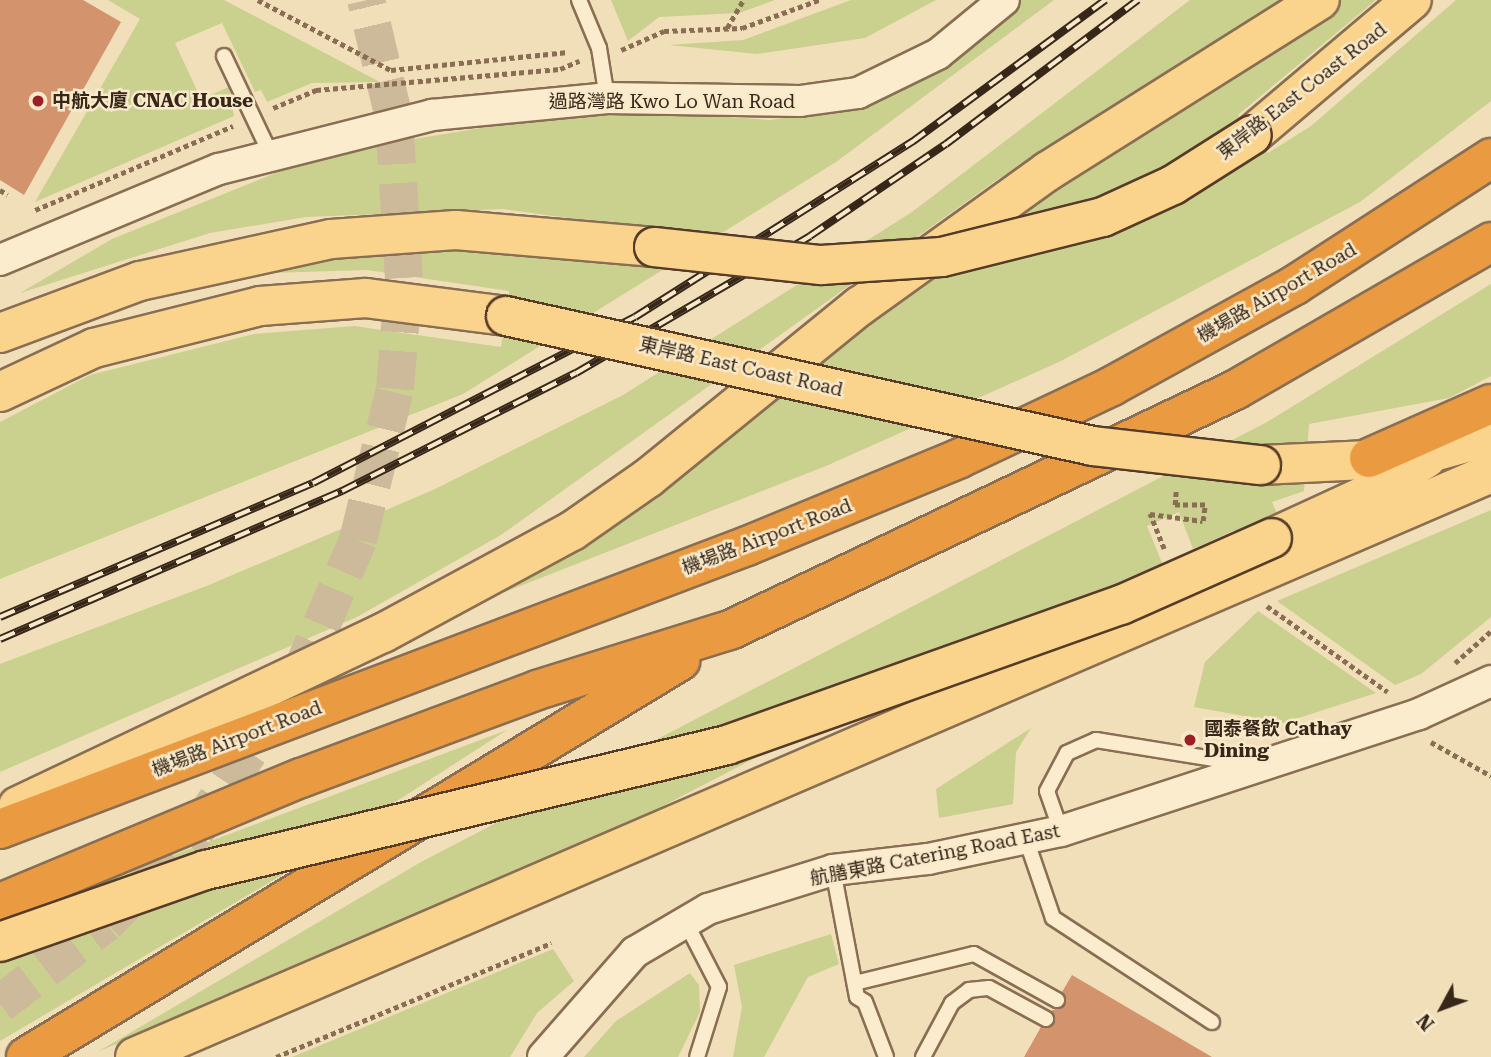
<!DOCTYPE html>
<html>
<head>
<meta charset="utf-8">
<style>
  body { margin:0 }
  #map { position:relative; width:1491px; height:1057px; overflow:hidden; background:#f1dfba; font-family:"Roboto Serif","Noto Sans TC",serif }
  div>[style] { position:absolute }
  .green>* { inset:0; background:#cad08e }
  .building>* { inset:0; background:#d3936c }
  .secondary-tunnel>* { height:38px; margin-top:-19px; transform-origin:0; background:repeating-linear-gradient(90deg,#ccba9a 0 38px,transparent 0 57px) }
  .path>* { height:4.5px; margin-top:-2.25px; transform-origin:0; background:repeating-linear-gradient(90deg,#896e53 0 5px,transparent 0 8.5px) }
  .roads { filter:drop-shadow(2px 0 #896e53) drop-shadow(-2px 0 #896e53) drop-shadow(0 2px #896e53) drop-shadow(0 -2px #896e53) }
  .service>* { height:14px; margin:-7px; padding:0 7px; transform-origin:7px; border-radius:7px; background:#fcecce }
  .minor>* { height:30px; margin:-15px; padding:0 15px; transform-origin:15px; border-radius:15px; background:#fcecce }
  .primary>* { height:38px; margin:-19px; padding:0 19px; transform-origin:19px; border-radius:19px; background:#fad48d }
  .motorway>* { height:38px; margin:-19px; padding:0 19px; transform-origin:19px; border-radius:19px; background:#ea9a41 }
  .rail>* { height:8px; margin-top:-4px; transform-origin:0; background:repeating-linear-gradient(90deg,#f8e9ca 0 16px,#372719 0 32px); box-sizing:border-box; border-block:2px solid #372719 }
  .bridges { filter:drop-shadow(2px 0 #563c28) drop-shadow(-2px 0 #563c28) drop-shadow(0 2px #563c28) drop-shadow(0 -2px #563c28) }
  .primary-bridge>* { height:38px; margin:-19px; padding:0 19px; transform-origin:19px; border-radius:19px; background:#fad48d }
  .dots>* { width:19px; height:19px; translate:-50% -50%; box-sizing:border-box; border:4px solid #f8e9ca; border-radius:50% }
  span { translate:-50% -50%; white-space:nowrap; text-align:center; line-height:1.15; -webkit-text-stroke:5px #f8e9ca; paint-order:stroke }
  .street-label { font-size:19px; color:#372719 }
  .poi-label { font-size:19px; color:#372719; font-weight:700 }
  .left { translate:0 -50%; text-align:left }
  .north { position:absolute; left:1407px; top:973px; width:70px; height:70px; -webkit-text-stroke:5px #f8e9ca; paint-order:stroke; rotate:229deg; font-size:19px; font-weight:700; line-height:28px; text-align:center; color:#372719 }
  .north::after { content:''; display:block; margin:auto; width:24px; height:32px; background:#372719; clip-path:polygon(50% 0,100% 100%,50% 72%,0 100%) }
</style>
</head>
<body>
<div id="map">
  <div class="green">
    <div style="clip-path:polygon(108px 0,224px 0,380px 82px,312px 83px,267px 102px,261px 90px,255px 92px,222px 23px,175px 43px,201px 99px,229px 87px,234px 116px,35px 202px,140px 19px)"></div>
    <div style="clip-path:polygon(611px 0,775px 0,739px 13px,659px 17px,628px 41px)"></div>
    <div style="clip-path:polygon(851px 0,936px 0,865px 38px,757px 54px,669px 45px,743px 40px)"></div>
    <div style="clip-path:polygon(1008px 0,1054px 0,836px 162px,463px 394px,0 579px,0 422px,90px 375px,254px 334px,354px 326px,501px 347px,509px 291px,367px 270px,238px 274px,362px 252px,470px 249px,650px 268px,656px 230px,503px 209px,306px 217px,210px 233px,20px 293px,112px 239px,323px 154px,603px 108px,770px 120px,838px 110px)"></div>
    <div style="clip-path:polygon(1190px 0,1300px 0,998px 179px,501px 535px,357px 617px,0 772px,0 664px,209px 585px,433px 490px,623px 395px,912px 212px)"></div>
    <div style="clip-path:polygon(1341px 0,1376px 0,1238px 115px,1268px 153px,1311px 126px,1456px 0,1491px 0,1491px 101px,1360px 202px,1059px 362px,826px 466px,400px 633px,1169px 98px)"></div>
    <div style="clip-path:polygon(1491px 284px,1491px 376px,1449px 398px,1309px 424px,1304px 491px,1272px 502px,1284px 530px,1242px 547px,1235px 530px,1193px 549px,1179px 512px,1147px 526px,1175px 595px,786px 742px,482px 900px,99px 1051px,421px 862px,1267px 422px)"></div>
    <div style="clip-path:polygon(1491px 510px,1491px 617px,1421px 674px,1395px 685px,1277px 601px)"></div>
    <div style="clip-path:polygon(1258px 611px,1376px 693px,1283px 723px,1194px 707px,1205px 662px)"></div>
    <div style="clip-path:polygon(1031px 728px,1016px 752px,1013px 804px,939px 818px,936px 789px)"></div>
    <div style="clip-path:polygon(507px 730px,282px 875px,0 1041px,0 920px)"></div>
    <div style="clip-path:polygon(831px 934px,839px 964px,808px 977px,764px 1057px,733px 1057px,742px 1007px,734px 965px)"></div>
    <div style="clip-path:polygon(553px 949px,574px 981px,537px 1013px,510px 1057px,292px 1057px)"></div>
    <div style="clip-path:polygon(690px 973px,699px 985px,700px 1012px,678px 1057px,584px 1057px,616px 1021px)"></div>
  </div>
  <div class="building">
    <div style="clip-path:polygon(0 0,83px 0,121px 22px,24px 195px,0 180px)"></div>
    <div style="clip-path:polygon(1072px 975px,1212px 1057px,1024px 1057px,1041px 1027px,1054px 1024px,1051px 1011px,1065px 1005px,1062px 992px)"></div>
  </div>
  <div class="secondary-tunnel">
    <div style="left:0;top:1004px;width:133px;rotate:-37.4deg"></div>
    <div style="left:106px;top:923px;width:129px;rotate:-45.6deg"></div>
    <div style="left:196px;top:831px;width:185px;rotate:-56.2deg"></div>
    <div style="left:299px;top:677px;width:149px;rotate:-66.7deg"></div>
    <div style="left:358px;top:540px;width:155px;rotate:-76.2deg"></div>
    <div style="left:395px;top:389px;width:111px;rotate:-85.4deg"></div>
    <div style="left:404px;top:278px;width:160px;rotate:-93.6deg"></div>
    <div style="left:394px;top:118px;width:121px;rotate:-103.3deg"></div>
  </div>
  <div class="path">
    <div style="left:258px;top:0;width:150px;rotate:27.8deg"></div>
    <div style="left:391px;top:70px;width:178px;rotate:-5.8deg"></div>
    <div style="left:727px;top:28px;width:32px;rotate:-60deg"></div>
    <div style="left:621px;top:50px;width:47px;rotate:-23.8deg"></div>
    <div style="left:664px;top:31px;width:78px;rotate:-2.2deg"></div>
    <div style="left:742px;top:28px;width:82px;rotate:-20deg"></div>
    <div style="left:273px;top:108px;width:47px;rotate:-22.7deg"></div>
    <div style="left:316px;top:90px;width:245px;rotate:-4.9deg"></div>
    <div style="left:560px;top:69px;width:21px;rotate:-23deg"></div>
    <div style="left:0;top:190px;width:9px;rotate:32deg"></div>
    <div style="left:35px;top:210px;width:215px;rotate:-23deg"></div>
    <div style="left:1164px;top:549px;width:38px;rotate:-112deg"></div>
    <div style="left:1150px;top:514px;width:53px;rotate:7.5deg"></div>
    <div style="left:1203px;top:521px;width:16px;rotate:-83deg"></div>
    <div style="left:1205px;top:505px;width:30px;rotate:180deg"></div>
    <div style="left:1175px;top:505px;width:15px;rotate:-86deg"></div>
    <div style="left:1267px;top:606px;width:148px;rotate:35.4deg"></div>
    <div style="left:1455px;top:663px;width:48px;rotate:-41.6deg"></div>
    <div style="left:1431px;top:742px;width:69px;rotate:29.5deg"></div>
    <div style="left:276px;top:1057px;width:298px;rotate:-22.5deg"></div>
  </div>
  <div class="roads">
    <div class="service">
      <div style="left:579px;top:0;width:52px;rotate:67.4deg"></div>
      <div style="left:599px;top:48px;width:51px;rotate:80.9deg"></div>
      <div style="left:224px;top:56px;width:107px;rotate:64.6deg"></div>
      <div style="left:1061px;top:831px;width:42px;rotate:-109.3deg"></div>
      <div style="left:1047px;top:791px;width:43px;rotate:-62.2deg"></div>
      <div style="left:1067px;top:753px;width:32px;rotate:-24deg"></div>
      <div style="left:1096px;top:740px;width:151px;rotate:9.2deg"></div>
      <div style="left:1026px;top:839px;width:83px;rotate:71.1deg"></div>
      <div style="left:1053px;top:918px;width:190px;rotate:33.2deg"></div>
      <div style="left:833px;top:870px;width:129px;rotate:79.3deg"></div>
      <div style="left:857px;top:997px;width:9px;rotate:32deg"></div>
      <div style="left:865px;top:1002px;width:59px;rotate:69.1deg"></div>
      <div style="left:685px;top:921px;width:74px;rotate:62.7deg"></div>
      <div style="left:719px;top:987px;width:73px;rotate:107.4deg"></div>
      <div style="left:859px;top:982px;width:118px;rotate:-13.7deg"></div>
      <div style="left:974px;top:954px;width:95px;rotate:29deg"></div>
      <div style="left:923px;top:1057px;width:61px;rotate:-61.8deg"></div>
      <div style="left:952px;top:1003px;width:21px;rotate:-37deg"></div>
      <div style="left:969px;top:990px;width:20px;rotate:-6deg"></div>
      <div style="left:989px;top:988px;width:65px;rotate:28.5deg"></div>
    </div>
    <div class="minor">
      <div style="left:0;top:260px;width:237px;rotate:-22.6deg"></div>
      <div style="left:219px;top:169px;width:220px;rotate:-14.2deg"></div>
      <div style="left:432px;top:115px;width:176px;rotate:-5.5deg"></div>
      <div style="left:607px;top:98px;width:193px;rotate:0.9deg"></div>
      <div style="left:800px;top:101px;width:59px;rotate:-7.9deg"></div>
      <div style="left:858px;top:93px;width:89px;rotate:-26deg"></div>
      <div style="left:938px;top:54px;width:85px;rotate:-39.3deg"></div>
      <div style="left:543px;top:1057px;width:140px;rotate:-48.8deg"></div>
      <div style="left:635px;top:952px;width:85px;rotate:-30.5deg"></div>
      <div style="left:708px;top:909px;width:131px;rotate:-17.3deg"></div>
      <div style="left:833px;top:870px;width:96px;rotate:-6.6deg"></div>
      <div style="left:928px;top:859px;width:136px;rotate:-11.9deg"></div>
      <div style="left:1061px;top:831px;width:377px;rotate:-18.1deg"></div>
      <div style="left:1419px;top:714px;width:79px;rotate:-24.6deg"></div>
    </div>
    <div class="primary">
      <div style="left:1252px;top:135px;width:209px;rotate:-40.2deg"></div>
      <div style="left:0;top:333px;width:149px;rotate:-20.4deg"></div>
      <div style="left:140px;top:281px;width:196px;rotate:-12.4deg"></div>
      <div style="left:331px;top:239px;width:125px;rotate:-4.1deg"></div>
      <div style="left:456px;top:230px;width:199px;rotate:4.9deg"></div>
      <div style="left:0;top:392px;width:104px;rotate:-25.1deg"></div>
      <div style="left:94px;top:348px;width:171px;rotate:-14.2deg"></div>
      <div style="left:260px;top:306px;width:106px;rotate:-4.3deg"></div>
      <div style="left:366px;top:298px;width:141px;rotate:7.3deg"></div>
      <div style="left:1261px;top:465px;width:151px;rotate:-2.7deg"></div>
      <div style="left:1412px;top:458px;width:82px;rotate:-15.6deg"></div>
      <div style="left:1272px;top:538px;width:112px;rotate:-24.7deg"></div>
      <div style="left:1374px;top:491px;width:62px;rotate:-31.9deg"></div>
      <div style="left:18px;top:806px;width:404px;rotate:-25.4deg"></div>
      <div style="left:383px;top:633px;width:215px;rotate:-28.4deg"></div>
      <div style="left:572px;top:531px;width:93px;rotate:-34.9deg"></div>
      <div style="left:648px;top:478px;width:273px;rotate:-39.1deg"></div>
      <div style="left:860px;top:306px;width:231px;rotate:-35.7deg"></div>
      <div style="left:1048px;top:171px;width:321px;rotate:-32.2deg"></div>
      <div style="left:135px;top:1057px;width:1476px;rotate:-23.3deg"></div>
    </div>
    <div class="motorway">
      <div style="left:1369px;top:458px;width:133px;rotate:-23.9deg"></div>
      <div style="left:0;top:829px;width:799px;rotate:-20.75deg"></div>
      <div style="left:747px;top:546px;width:230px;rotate:-22.4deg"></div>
      <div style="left:960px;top:458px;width:168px;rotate:-25.3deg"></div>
      <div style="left:1112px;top:386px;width:209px;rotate:-28.9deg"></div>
      <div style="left:1295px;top:285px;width:234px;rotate:-32.9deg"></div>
      <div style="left:0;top:903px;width:326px;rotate:-22.6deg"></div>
      <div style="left:301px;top:778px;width:252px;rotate:-20.4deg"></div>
      <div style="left:537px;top:690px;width:202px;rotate:-17.3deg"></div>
      <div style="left:730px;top:630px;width:559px;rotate:-25.42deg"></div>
      <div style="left:1235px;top:390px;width:296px;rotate:-30deg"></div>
      <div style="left:26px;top:1057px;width:765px;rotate:-31.2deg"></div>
    </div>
  </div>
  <div class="rail">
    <div style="left:0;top:617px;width:340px;rotate:-23.2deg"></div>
    <div style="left:313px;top:483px;width:362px;rotate:-27.3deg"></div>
    <div style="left:635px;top:317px;width:328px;rotate:-32.3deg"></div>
    <div style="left:912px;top:142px;width:240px;rotate:-36.3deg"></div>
    <div style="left:0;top:639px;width:373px;rotate:-23.4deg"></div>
    <div style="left:342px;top:491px;width:262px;rotate:-26.8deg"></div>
    <div style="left:576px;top:373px;width:271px;rotate:-30.3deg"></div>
    <div style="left:810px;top:236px;width:164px;rotate:-34.1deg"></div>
    <div style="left:946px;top:144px;width:240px;rotate:-36.9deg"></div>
  </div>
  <div class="bridges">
    <div class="primary-bridge">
      <div style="left:654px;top:247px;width:168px;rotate:6.2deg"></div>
      <div style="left:821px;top:265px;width:121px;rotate:-3.8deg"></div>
      <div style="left:942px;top:257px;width:166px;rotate:-14deg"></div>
      <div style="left:1103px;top:217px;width:77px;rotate:-24.6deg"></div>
      <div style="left:1173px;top:185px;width:93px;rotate:-32.3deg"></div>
      <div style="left:506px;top:316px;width:601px;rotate:12.49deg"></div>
      <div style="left:1093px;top:446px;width:169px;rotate:6.5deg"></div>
      <div style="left:0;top:942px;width:218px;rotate:-19.3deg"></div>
      <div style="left:206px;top:870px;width:536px;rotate:-13.49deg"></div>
      <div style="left:727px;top:745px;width:418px;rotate:-19.6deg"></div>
      <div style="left:1121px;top:605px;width:165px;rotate:-23.9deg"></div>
    </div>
  </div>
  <div class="dots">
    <div style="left:38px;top:101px;background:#9d1e24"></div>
    <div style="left:1190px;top:740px;background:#9d1e24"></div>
  </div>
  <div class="street-label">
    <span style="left:1302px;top:91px;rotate:-38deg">東岸路 East Coast Road</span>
    <span style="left:672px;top:102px">過路灣路 Kwo Lo Wan Road</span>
    <span style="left:1277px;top:293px;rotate:-30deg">機場路 Airport Road</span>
    <span style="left:741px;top:367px;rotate:13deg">東岸路 East Coast Road</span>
    <span style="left:767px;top:537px;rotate:-21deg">機場路 Airport Road</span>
    <span style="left:237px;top:739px;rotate:-21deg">機場路 Airport Road</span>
    <span style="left:935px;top:855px;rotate:-11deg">航膳東路 Catering Road East</span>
  </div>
  <div class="poi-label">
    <span class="left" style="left:52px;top:101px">中航大廈 CNAC House</span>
    <span class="left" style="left:1204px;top:740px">國泰餐飲 Cathay<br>Dining</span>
  </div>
  <div class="north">N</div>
</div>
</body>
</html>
